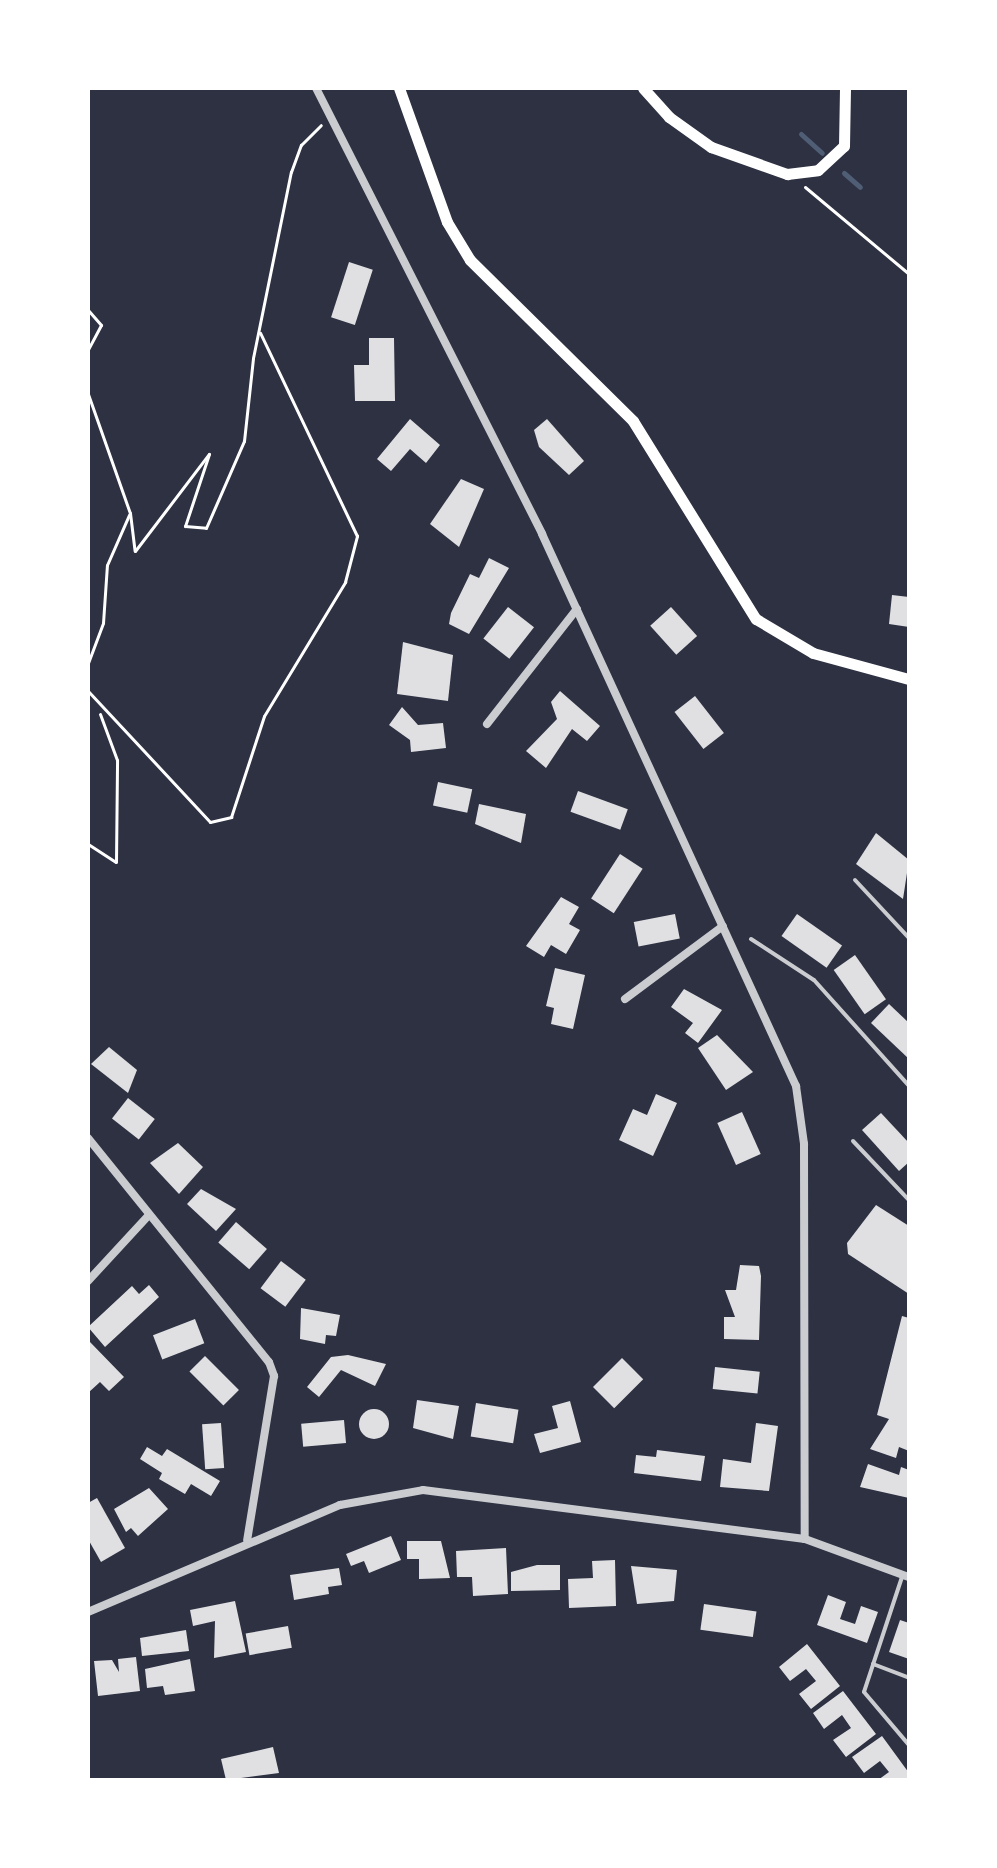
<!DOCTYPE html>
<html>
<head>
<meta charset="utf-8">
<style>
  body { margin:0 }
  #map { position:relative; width:997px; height:1868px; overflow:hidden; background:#2d3142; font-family:"DejaVu Sans",sans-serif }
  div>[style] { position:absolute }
  .stream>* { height:5px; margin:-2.5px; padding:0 2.5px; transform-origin:2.5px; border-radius:2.5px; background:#4f5d75 }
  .building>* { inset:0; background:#e0e0e3; transform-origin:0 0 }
  .round { border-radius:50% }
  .path>* { height:3px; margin:-1.5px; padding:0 1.5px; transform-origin:1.5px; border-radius:1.5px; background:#fff }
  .service>* { height:4px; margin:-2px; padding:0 2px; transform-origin:2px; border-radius:2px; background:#caccd0 }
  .minor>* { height:8px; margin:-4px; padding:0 4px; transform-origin:4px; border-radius:4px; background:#caccd0 }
  .secondary>* { height:11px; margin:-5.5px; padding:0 5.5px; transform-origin:5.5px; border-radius:5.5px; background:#fff }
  span { translate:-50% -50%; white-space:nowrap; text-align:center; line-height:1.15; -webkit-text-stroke:6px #fff; paint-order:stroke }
  .frame { position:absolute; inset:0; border:90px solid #fff; pointer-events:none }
</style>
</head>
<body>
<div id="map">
  <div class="stream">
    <div style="left:801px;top:134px;width:28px;rotate:42deg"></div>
    <div style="left:844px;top:173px;width:21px;rotate:41deg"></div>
  </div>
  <div class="building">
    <div style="left:349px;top:262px;width:25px;height:58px;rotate:18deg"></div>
    <div style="clip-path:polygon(369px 338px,394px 338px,395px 401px,355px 401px,354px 365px,369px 365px)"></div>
    <div style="clip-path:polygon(410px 419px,440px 445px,426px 463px,410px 449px,391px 471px,377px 459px)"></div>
    <div style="clip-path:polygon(547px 419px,584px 461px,569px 475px,539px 447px,534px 430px)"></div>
    <div style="clip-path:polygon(461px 479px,484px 489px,459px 547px,430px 524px)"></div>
    <div style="clip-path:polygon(489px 558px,509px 568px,469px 634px,449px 624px,451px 613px,470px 574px,479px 578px)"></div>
    <div style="clip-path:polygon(892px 595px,909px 597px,909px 627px,889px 624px)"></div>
    <div style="left:508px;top:607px;width:33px;height:40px;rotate:38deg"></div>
    <div style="left:671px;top:607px;width:39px;height:28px;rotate:48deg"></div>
    <div style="clip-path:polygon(403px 642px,453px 655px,448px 701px,397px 694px)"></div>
    <div style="clip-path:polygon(560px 691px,600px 726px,587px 741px,572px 729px,546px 768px,526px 751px,557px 719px,551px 702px)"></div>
    <div style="left:695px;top:696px;width:47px;height:26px;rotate:52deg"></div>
    <div style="clip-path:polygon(402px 707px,418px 725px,443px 723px,446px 748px,411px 752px,410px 740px,389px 725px)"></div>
    <div style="left:438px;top:782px;width:35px;height:24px;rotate:12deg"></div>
    <div style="left:578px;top:791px;width:53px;height:22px;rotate:20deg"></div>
    <div style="clip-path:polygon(479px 804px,526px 814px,521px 843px,475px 824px)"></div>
    <div style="clip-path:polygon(876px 833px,909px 860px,903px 899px,856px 864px)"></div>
    <div style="left:620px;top:854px;width:27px;height:53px;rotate:33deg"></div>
    <div style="clip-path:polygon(561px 897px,579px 907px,569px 924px,580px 930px,566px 954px,551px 945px,544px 957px,526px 946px)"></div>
    <div style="left:675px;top:914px;width:25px;height:42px;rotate:79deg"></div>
    <div style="left:797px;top:914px;width:55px;height:27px;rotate:35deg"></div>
    <div style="left:855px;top:955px;width:54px;height:26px;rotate:55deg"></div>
    <div style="clip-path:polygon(555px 968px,585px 975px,573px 1029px,551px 1024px,554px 1008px,546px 1006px)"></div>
    <div style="clip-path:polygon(684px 989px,722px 1010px,698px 1043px,685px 1033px,693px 1023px,671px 1007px)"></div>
    <div style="clip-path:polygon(889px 1004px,909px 1023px,909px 1059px,871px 1023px)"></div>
    <div style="clip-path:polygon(717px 1035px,753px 1072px,726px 1090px,698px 1048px)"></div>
    <div style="clip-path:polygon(109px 1047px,137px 1070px,128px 1093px,91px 1064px)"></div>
    <div style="clip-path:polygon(656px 1094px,677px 1103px,653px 1156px,619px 1140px,633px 1109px,647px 1115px)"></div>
    <div style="left:128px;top:1098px;width:34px;height:26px;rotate:38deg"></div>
    <div style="left:742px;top:1112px;width:46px;height:27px;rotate:66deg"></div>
    <div style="clip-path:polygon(881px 1113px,909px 1143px,909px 1162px,899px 1171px,862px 1130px)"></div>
    <div style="clip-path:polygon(178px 1143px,203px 1167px,179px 1194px,150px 1163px)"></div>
    <div style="clip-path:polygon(201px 1189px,236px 1209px,216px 1231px,187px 1204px)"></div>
    <div style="clip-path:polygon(876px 1205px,909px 1226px,909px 1294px,848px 1254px,847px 1243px)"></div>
    <div style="left:236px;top:1222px;width:41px;height:27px;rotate:41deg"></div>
    <div style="left:281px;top:1261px;width:31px;height:34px;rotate:37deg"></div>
    <div style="clip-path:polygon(740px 1265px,759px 1266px,761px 1276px,759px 1340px,724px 1339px,724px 1317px,735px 1317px,725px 1290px,736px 1290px)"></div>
    <div style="clip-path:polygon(149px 1285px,159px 1297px,105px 1347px,88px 1327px,132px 1286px,139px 1294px)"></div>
    <div style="clip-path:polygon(301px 1308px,340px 1315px,336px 1336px,326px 1335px,325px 1344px,300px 1339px)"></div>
    <div style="clip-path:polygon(902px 1316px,909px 1318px,909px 1451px,899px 1447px,896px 1458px,870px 1449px,889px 1419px,877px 1415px)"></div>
    <div style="left:195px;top:1319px;width:26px;height:45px;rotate:69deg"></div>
    <div style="clip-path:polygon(90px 1342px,124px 1377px,109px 1391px,100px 1382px,88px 1393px)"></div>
    <div style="clip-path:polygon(348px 1355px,386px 1364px,375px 1386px,341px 1370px,319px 1397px,307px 1387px,331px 1357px)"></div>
    <div style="left:205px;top:1356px;width:48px;height:22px;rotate:45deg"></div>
    <div style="left:622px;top:1358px;width:30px;height:41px;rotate:45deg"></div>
    <div style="left:715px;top:1367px;width:45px;height:22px;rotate:6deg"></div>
    <div style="clip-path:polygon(417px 1400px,459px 1406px,453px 1439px,413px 1428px)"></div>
    <div style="clip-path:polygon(570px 1401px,581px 1442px,540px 1453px,534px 1434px,558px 1428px,552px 1406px)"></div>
    <div style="left:476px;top:1403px;width:43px;height:34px;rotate:9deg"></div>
    <div class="round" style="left:359px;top:1409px;width:30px;height:30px"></div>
    <div style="left:344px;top:1420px;width:23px;height:43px;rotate:85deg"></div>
    <div style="left:221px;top:1423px;width:45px;height:19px;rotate:86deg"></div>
    <div style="clip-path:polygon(756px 1423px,778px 1426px,769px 1491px,720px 1487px,723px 1459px,751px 1463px)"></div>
    <div style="clip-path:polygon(147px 1447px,162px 1456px,167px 1449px,220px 1481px,211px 1496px,191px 1484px,185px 1494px,159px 1479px,162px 1473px,140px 1459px)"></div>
    <div style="clip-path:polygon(657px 1450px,705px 1456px,701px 1481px,634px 1473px,636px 1455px,656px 1457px)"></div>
    <div style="clip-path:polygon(868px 1464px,899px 1475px,901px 1467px,909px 1470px,909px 1498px,860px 1487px)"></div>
    <div style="clip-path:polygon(149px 1488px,168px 1509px,138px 1536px,131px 1528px,126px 1532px,114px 1509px)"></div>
    <div style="clip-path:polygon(97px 1498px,125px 1548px,101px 1562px,88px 1539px,88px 1503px)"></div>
    <div style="clip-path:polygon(391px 1536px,401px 1560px,369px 1573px,364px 1561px,351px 1566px,346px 1554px)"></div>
    <div style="clip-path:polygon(407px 1541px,441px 1541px,450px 1578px,419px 1579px,419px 1559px,407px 1559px)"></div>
    <div style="clip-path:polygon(506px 1548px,508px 1594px,473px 1596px,472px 1577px,457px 1577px,456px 1551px)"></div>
    <div style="clip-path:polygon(615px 1560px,616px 1606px,569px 1608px,568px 1579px,593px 1578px,592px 1561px)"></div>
    <div style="clip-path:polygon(537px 1565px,560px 1565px,560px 1590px,511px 1591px,511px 1572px)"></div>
    <div style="clip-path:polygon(631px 1566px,677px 1570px,674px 1601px,637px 1604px)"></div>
    <div style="clip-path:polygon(339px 1568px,342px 1585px,328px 1587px,329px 1594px,294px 1600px,290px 1575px)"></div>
    <div style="clip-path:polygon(828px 1595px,846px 1602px,840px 1619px,855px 1624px,861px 1606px,878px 1612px,867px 1643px,817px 1625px)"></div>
    <div style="clip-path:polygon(235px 1601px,246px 1652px,214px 1658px,215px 1621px,193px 1626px,190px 1610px)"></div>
    <div style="left:704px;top:1604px;width:53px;height:26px;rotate:8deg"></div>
    <div style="clip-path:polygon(900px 1620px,909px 1623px,909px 1659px,889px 1652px)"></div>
    <div style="left:288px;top:1626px;width:22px;height:43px;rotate:80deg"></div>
    <div style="clip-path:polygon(186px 1630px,189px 1651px,142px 1656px,140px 1638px)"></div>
    <div style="clip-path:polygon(807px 1644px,840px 1686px,811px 1709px,799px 1694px,816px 1681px,806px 1669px,790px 1681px,779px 1667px)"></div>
    <div style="clip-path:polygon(136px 1657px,140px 1691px,98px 1696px,94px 1661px,112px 1660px,119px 1672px,118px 1659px)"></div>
    <div style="clip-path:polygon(190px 1659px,195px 1691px,165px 1695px,163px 1686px,147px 1688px,145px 1669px)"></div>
    <div style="clip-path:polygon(843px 1691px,876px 1734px,846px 1757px,833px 1740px,851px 1728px,842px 1715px,824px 1729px,813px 1713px)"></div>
    <div style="clip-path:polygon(882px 1736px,909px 1773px,909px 1780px,878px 1780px,889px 1772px,880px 1761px,864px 1773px,852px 1757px)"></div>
    <div style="clip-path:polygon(273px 1747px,279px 1773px,226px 1780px,221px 1759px)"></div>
  </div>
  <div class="path">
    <div style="left:805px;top:187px;width:136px;rotate:39.9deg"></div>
    <div style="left:88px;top:310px;width:20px;rotate:49deg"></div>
    <div style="left:101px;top:325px;width:27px;rotate:118deg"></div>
    <div style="left:88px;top:394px;width:126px;rotate:70.6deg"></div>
    <div style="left:130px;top:513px;width:38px;rotate:83deg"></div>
    <div style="left:135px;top:551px;width:122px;rotate:-52.7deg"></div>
    <div style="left:209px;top:454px;width:76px;rotate:108.4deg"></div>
    <div style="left:185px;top:526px;width:21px;rotate:5deg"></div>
    <div style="left:206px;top:528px;width:95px;rotate:-66.4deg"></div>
    <div style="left:244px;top:441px;width:83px;rotate:-83.8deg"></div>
    <div style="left:253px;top:358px;width:190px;rotate:-78.5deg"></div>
    <div style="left:291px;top:172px;width:29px;rotate:-70deg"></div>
    <div style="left:301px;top:145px;width:28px;rotate:-45deg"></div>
    <div style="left:88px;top:663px;width:43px;rotate:-69.4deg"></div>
    <div style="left:103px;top:623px;width:58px;rotate:-86.1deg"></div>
    <div style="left:107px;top:565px;width:55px;rotate:-66.3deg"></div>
    <div style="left:88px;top:691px;width:179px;rotate:47deg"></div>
    <div style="left:210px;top:822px;width:22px;rotate:-13deg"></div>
    <div style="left:231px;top:817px;width:106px;rotate:-71.9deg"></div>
    <div style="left:264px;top:716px;width:157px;rotate:-58.8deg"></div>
    <div style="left:345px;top:582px;width:48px;rotate:-75.4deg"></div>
    <div style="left:357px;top:536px;width:225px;rotate:-115.5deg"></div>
    <div style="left:88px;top:844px;width:33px;rotate:33deg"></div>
    <div style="left:116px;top:862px;width:102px;rotate:-89.4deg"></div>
    <div style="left:117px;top:760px;width:49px;rotate:-110.3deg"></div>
  </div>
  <div class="service">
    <div style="left:855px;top:880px;width:79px;rotate:47deg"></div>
    <div style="left:751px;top:939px;width:75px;rotate:33.1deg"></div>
    <div style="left:814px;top:980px;width:142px;rotate:48.1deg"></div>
    <div style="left:853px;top:1141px;width:81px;rotate:46.5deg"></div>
    <div style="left:902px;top:1577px;width:121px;rotate:108.3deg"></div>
    <div style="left:864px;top:1692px;width:70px;rotate:49.7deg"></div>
    <div style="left:873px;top:1664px;width:39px;rotate:21deg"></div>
  </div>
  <div class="minor">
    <div style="left:316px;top:88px;width:500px;rotate:63.1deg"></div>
    <div style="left:542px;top:534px;width:608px;rotate:65.29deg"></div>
    <div style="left:796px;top:1086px;width:59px;rotate:82.1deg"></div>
    <div style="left:804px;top:1144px;width:395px;rotate:89.9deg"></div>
    <div style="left:487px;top:724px;width:146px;rotate:-52deg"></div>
    <div style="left:625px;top:999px;width:122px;rotate:-36.7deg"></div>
    <div style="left:88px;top:1138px;width:288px;rotate:51.1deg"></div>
    <div style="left:269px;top:1362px;width:15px;rotate:70deg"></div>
    <div style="left:274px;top:1376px;width:166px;rotate:99.3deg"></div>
    <div style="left:88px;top:1281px;width:90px;rotate:-47.3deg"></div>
    <div style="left:88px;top:1612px;width:274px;rotate:-23deg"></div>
    <div style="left:340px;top:1505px;width:84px;rotate:-10.2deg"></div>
    <div style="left:423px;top:1490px;width:385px;rotate:7.3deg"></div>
    <div style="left:805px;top:1539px;width:111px;rotate:20.1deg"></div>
  </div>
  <div class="secondary">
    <div style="left:399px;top:88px;width:142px;rotate:70.3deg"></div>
    <div style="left:447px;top:222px;width:44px;rotate:58.8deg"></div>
    <div style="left:470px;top:260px;width:229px;rotate:44.6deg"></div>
    <div style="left:633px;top:421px;width:233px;rotate:58.2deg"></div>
    <div style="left:756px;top:619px;width:66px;rotate:30.8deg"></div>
    <div style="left:813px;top:653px;width:99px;rotate:15.2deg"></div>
    <div style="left:643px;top:88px;width:39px;rotate:48deg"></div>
    <div style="left:669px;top:117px;width:52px;rotate:35.5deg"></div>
    <div style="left:711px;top:147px;width:81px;rotate:19.6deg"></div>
    <div style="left:787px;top:174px;width:31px;rotate:-7deg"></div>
    <div style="left:818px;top:170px;width:35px;rotate:-43deg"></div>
    <div style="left:844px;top:146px;width:58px;rotate:-89deg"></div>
  </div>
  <div class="frame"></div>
</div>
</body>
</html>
